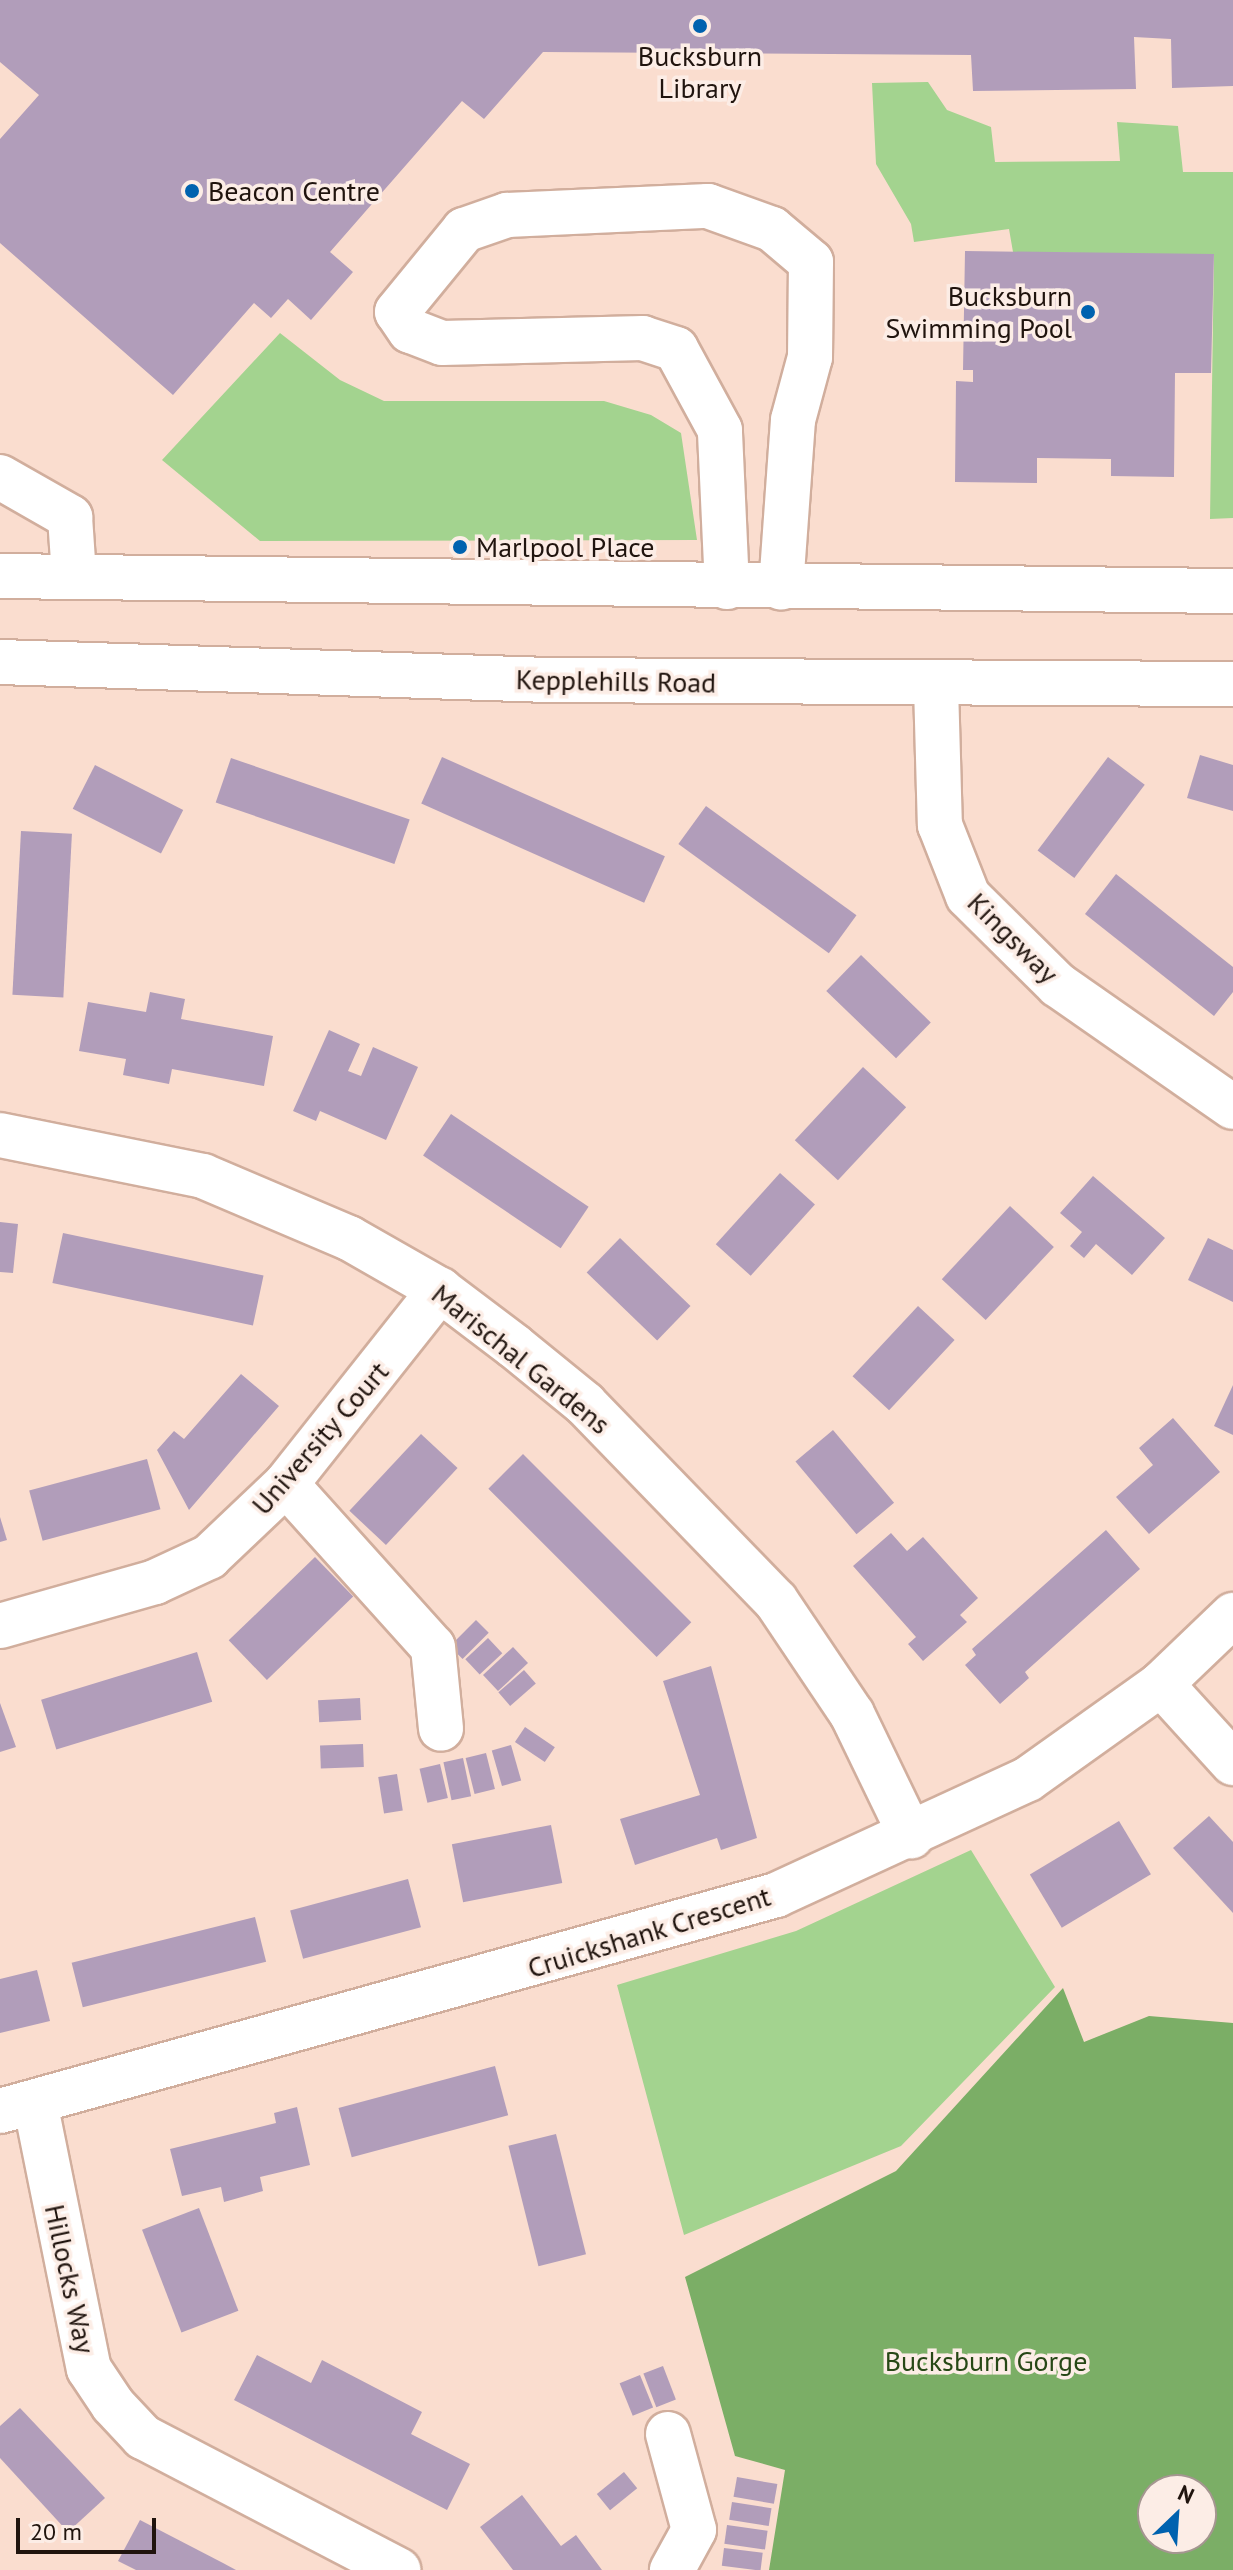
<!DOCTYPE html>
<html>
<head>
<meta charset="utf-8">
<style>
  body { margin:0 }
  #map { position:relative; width:1233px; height:2570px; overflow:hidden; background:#faddcf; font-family:"PT Sans",sans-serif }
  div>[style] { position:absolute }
  .green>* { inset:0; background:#a3d38f }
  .forest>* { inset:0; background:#7bae66 }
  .building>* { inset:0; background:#b19dba; transform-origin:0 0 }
  .roads { filter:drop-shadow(2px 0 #d1ae9d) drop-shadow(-2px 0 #d1ae9d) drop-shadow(0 2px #d1ae9d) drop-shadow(0 -2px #d1ae9d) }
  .minor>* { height:44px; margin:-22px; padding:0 22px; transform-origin:22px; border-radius:22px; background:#fff }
  .dots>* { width:22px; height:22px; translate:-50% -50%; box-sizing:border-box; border:4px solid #fcede6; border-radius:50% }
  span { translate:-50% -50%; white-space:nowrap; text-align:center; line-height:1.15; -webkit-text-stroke:7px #fcede6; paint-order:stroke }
  .poi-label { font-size:28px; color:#20140e }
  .left { translate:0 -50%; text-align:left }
  .right { translate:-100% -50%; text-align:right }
  .street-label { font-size:28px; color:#20140e }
  .park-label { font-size:28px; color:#274816 }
  .north { position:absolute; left:1137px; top:2474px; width:80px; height:80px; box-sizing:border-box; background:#fcede6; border:2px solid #a49690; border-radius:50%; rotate:25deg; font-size:22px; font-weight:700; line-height:32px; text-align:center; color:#20140e }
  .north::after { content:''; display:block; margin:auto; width:28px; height:36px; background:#0062af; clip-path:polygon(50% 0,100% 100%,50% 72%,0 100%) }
  .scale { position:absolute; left:16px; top:2518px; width:140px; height:36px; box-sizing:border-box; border:4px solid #20140e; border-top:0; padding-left:10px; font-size:24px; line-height:28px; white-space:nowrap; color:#20140e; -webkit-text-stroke:6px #fcede6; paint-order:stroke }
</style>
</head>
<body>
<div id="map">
  <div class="green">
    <div style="clip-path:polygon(928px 82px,947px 110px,991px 127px,995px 162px,1120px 161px,1117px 122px,1178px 126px,1183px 172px,1233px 172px,1233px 518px,1210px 519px,1214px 255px,1013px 252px,1009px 229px,914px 242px,911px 224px,876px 164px,872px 83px)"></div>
    <div style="clip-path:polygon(280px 333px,340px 380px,384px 401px,604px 401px,651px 415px,681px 433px,697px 540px,260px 541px,162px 460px)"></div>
    <div style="clip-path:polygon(971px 1850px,1055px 1987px,901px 2146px,684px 2235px,617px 1985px,796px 1931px)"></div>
  </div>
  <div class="forest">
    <div style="clip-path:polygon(evenodd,1063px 1988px,1084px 2042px,1149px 2016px,1233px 2023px,1233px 2570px,769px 2570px,785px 2470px,735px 2456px,685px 2277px,896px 2171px,1063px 1988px,1153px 2490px,1201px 2490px,1201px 2538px,1153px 2538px,1153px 2490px)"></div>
  </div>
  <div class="building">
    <div style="clip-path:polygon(0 0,1233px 0,1233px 86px,1172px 88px,1171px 39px,1134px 37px,1136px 89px,973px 91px,971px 55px,543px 52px,484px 119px,462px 101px,330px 252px,353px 272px,311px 320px,288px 299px,271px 318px,254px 303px,173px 395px,0 243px,0 139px,39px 95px,0 62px)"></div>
    <div style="clip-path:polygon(965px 251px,1214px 254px,1211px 373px,1175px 373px,1174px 477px,1111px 476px,1111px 459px,1037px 458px,1037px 483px,955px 482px,956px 381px,973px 382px,973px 370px,963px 370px)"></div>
    <div style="clip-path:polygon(1200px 755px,1233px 765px,1233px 811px,1187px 798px)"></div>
    <div style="left:442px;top:757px;width:244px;height:51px;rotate:24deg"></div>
    <div style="left:1108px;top:757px;width:46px;height:117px;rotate:37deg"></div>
    <div style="left:231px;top:758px;width:189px;height:47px;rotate:19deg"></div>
    <div style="left:95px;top:765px;width:99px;height:49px;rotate:27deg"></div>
    <div style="left:706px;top:806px;width:186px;height:47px;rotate:36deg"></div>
    <div style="left:21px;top:831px;width:51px;height:164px;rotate:3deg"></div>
    <div style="clip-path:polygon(1116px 874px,1233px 967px,1233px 992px,1214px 1016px,1085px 914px)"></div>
    <div style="left:861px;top:955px;width:97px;height:50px;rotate:44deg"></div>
    <div style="clip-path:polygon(150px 992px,185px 999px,181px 1019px,273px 1036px,264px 1086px,172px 1069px,169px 1084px,123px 1075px,126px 1059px,79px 1051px,88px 1002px,146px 1012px)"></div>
    <div style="clip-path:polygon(329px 1030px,360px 1044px,348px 1071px,361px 1076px,373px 1047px,418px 1067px,386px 1140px,320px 1111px,316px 1121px,293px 1111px)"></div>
    <div style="left:863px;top:1067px;width:59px;height:100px;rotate:43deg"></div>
    <div style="left:451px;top:1114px;width:166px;height:50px;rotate:34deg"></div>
    <div style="left:780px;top:1173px;width:47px;height:96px;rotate:42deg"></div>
    <div style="clip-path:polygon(1093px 1176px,1165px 1238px,1132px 1275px,1096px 1244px,1084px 1258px,1070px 1246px,1082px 1232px,1060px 1213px)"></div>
    <div style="left:1010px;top:1206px;width:60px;height:100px;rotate:43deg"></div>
    <div style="clip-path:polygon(0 1222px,18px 1224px,13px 1273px,0 1272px)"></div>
    <div style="left:63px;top:1233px;width:205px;height:51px;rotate:12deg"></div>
    <div style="left:620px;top:1238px;width:98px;height:48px;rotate:44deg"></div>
    <div style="clip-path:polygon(1208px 1238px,1233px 1250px,1233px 1302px,1188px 1280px)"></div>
    <div style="left:918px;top:1306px;width:50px;height:96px;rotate:43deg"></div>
    <div style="clip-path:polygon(241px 1374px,279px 1406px,189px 1510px,157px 1450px,174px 1431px,184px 1439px)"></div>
    <div style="clip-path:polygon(1233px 1385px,1233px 1435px,1214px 1426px)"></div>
    <div style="clip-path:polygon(1173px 1418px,1220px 1472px,1149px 1534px,1116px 1497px,1153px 1465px,1139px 1448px)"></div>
    <div style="left:833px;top:1430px;width:95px;height:49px;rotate:50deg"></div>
    <div style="left:421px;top:1434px;width:50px;height:105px;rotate:43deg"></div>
    <div style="left:523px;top:1454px;width:238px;height:49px;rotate:45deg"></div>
    <div style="left:147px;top:1459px;width:52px;height:122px;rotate:75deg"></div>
    <div style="clip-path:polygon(0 1517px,7px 1540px,0 1542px)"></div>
    <div style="clip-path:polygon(1106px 1530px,1140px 1569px,1025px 1672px,1029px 1678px,1000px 1704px,965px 1665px,976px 1655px,972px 1649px)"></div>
    <div style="clip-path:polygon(891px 1533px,907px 1551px,923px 1537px,978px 1598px,960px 1615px,967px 1622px,923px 1661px,908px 1644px,916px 1637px,853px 1566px)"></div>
    <div style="left:315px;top:1557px;width:55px;height:120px;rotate:46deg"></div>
    <div style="left:476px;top:1620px;width:18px;height:37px;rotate:45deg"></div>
    <div style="left:488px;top:1638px;width:21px;height:31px;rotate:47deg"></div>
    <div style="left:513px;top:1647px;width:22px;height:41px;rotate:47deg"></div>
    <div style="left:197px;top:1652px;width:52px;height:163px;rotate:73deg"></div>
    <div style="clip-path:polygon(711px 1666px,757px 1838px,721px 1850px,717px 1838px,635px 1865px,620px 1819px,700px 1795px,663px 1681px)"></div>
    <div style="left:524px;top:1670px;width:18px;height:34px;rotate:49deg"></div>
    <div style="left:360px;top:1698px;width:22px;height:42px;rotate:87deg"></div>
    <div style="clip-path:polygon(0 1703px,16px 1747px,0 1752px)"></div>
    <div style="left:525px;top:1727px;width:36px;height:18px;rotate:34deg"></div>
    <div style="left:363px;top:1744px;width:23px;height:43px;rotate:88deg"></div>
    <div style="left:511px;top:1745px;width:37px;height:20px;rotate:74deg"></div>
    <div style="left:486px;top:1753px;width:37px;height:21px;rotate:76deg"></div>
    <div style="left:463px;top:1758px;width:39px;height:20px;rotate:78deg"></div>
    <div style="left:440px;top:1764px;width:35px;height:21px;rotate:77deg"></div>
    <div style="left:397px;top:1774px;width:37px;height:19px;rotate:81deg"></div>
    <div style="clip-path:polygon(1209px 1816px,1233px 1842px,1233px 1913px,1173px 1848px)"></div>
    <div style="left:1119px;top:1821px;width:62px;height:104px;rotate:59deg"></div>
    <div style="left:551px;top:1825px;width:59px;height:101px;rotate:79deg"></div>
    <div style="left:408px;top:1879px;width:50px;height:122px;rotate:75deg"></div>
    <div style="left:255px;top:1917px;width:46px;height:189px;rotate:76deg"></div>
    <div style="clip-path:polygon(37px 1970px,50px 2021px,0 2033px,0 1979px)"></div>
    <div style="left:495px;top:2066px;width:51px;height:162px;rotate:75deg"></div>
    <div style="clip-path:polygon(297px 2107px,310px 2165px,260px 2177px,263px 2191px,224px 2202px,221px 2187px,182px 2196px,170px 2149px,276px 2123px,274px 2113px)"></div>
    <div style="left:556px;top:2134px;width:124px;height:49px;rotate:76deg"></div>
    <div style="left:199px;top:2208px;width:110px;height:61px;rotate:69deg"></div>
    <div style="clip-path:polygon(257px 2355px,311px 2383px,322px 2360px,422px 2412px,411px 2434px,470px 2464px,447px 2510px,234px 2400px)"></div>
    <div style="left:663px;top:2366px;width:36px;height:21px;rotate:69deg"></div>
    <div style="left:640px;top:2375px;width:35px;height:22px;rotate:68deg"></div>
    <div style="clip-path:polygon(20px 2408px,105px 2498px,68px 2532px,0 2458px,0 2426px)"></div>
    <div style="left:624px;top:2472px;width:21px;height:35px;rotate:51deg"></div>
    <div style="left:737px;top:2477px;width:41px;height:20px;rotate:10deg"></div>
    <div style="clip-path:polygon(522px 2495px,561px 2546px,576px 2535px,602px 2570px,513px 2570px,480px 2527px)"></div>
    <div style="left:732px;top:2502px;width:40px;height:18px;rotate:9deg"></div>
    <div style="clip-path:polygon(140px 2520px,223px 2563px,236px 2570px,136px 2570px,118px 2561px)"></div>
    <div style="left:727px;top:2525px;width:41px;height:19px;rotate:8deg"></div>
    <div style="left:724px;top:2548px;width:39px;height:18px;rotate:7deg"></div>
  </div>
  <div class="roads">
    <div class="minor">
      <div style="left:0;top:477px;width:81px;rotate:29.7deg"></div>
      <div style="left:70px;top:517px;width:58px;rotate:86.1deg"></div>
      <div style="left:0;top:576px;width:1233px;rotate:0.7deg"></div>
      <div style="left:727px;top:587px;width:157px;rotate:-92.6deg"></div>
      <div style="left:720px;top:430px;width:92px;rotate:-118.5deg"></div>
      <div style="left:676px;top:349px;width:35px;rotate:-162deg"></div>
      <div style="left:643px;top:338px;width:201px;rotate:178.6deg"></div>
      <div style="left:442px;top:343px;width:34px;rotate:-159deg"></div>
      <div style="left:410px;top:331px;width:23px;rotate:-124deg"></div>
      <div style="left:397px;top:312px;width:106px;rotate:-50.7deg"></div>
      <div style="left:464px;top:230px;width:46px;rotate:-19.2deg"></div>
      <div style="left:507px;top:215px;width:201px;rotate:-2.6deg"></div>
      <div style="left:708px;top:206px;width:68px;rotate:19.8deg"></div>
      <div style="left:772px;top:229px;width:51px;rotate:40.2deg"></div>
      <div style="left:811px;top:262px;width:95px;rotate:90.6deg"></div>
      <div style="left:810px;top:357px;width:65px;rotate:105.1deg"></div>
      <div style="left:793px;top:420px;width:168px;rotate:94.1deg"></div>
      <div style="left:0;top:662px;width:549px;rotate:1.88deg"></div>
      <div style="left:549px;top:680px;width:684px;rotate:0.34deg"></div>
      <div style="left:936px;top:686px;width:139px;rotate:88.4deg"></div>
      <div style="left:940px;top:825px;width:76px;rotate:68.5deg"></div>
      <div style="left:968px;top:896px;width:127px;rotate:44.7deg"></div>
      <div style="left:1058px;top:985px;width:213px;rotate:34.9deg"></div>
      <div style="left:0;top:1135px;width:207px;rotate:11.4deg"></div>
      <div style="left:203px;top:1176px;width:159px;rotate:23deg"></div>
      <div style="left:349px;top:1238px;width:105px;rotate:29.7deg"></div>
      <div style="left:440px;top:1290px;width:93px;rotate:37.1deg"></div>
      <div style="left:514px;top:1346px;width:92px;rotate:39.2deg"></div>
      <div style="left:585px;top:1404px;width:274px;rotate:45.9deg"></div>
      <div style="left:776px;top:1601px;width:136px;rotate:56.1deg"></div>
      <div style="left:852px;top:1714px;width:136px;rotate:64.2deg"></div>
      <div style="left:286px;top:1484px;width:219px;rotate:48deg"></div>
      <div style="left:433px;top:1647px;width:82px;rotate:84.4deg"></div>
      <div style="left:0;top:1626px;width:161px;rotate:-15.8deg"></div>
      <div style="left:155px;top:1582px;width:60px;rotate:-24.8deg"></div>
      <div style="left:209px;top:1557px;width:106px;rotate:-43.5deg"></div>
      <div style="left:286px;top:1484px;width:248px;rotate:-51.6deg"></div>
      <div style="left:1161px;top:1684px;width:107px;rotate:47.7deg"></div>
      <div style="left:35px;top:2102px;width:272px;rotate:78.6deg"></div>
      <div style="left:89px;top:2369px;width:43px;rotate:56.3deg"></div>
      <div style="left:113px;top:2405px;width:44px;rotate:46.8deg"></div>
      <div style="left:143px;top:2437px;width:288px;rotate:27.5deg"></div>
      <div style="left:0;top:2111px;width:806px;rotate:-15.55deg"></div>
      <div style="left:776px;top:1895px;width:277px;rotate:-24.7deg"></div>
      <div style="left:1028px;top:1779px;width:163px;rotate:-35.5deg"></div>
      <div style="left:1161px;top:1684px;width:100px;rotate:-43.8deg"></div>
      <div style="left:668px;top:2434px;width:99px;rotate:74.8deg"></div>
      <div style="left:694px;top:2530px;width:46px;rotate:118.8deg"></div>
    </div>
  </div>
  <div class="dots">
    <div style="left:700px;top:26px;background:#0062af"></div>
    <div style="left:192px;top:191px;background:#0062af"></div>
    <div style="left:1088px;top:312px;background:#0062af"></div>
    <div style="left:460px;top:547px;background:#0062af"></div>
  </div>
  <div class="poi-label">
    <span style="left:700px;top:72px">Bucksburn<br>Library</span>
    <span class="left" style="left:208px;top:191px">Beacon Centre</span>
    <span class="right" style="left:1072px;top:312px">Bucksburn<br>Swimming Pool</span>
    <span class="left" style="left:476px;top:547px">Marlpool Place</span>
  </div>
  <div class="street-label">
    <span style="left:616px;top:681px;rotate:1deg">Kepplehills Road</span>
    <span style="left:1013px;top:938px;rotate:45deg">Kingsway</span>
    <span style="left:521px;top:1359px;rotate:39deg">Marischal Gardens</span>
    <span style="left:320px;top:1438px;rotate:-49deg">University Court</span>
    <span style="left:649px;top:1932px;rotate:-17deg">Cruickshank Crescent</span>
    <span style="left:70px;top:2279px;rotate:78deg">Hillocks Way</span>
  </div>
  <div class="park-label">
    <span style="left:986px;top:2361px">Bucksburn Gorge</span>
  </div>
  <div class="north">N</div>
  <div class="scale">20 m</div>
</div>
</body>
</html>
